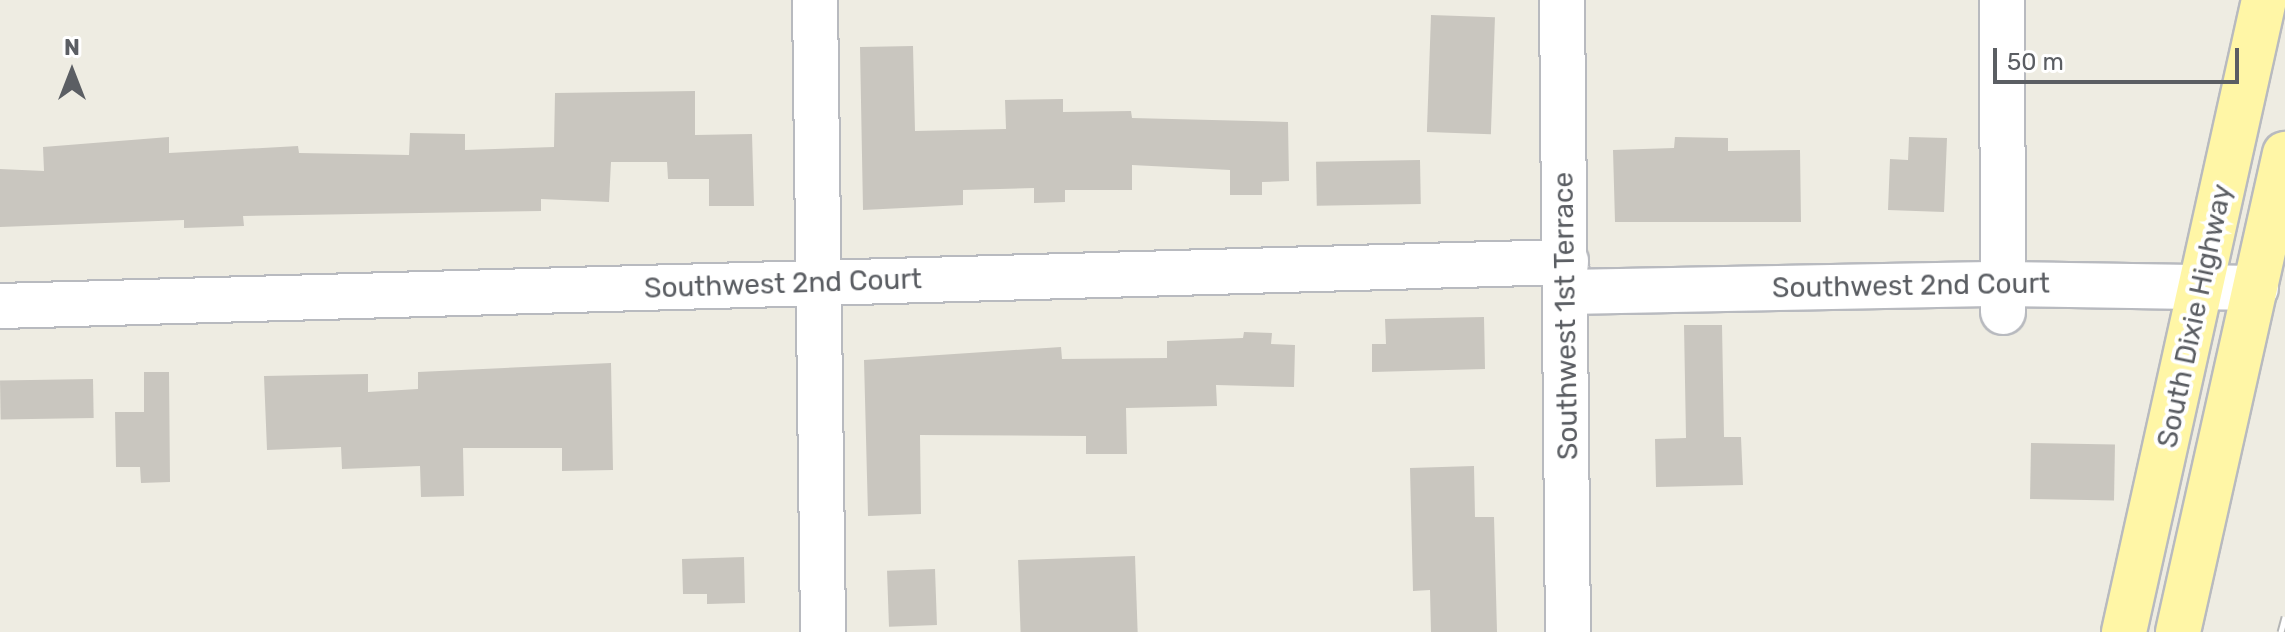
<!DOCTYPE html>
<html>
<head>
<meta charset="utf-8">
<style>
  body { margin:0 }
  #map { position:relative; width:2285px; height:632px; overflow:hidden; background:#eeece2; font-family:Rubik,sans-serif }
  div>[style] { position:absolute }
  .building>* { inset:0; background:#c9c6bf; transform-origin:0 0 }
  .roads { filter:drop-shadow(2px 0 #b8babf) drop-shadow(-2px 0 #b8babf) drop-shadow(0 2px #b8babf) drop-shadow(0 -2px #b8babf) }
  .minor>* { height:44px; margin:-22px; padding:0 22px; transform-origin:22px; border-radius:22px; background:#fff }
  .major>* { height:44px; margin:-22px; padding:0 22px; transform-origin:22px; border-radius:22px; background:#fff6a6 }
  .rail>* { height:9px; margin-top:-4.5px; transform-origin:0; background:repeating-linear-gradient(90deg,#fff 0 18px,#b4b5b5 0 36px); box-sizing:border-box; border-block:2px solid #b4b5b5 }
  span { translate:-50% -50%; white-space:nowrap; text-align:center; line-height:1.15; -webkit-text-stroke:8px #fff; paint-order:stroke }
  .street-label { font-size:28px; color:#5b5e63 }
  .north { position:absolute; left:32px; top:32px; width:80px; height:80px; -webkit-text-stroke:6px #fff; paint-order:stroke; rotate:0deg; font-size:22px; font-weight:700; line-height:32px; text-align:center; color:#5b5e63 }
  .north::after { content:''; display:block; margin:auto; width:28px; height:36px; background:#5b5e63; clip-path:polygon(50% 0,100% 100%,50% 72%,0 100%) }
  .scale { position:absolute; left:1993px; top:48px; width:246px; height:36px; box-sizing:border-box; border:4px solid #5b5e63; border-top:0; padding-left:10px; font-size:24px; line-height:28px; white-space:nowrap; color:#5b5e63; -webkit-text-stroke:6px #fff; paint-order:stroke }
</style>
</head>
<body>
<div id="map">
  <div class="building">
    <div style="left:1431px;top:15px;width:64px;height:117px;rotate:2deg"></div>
    <div style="clip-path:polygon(913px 46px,915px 131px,1006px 129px,1005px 100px,1063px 99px,1063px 112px,1131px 111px,1132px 118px,1288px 122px,1289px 181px,1262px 182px,1262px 195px,1230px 195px,1230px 170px,1132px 165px,1132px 190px,1065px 190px,1065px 202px,1034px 203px,1034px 188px,963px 190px,963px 205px,863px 210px,860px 47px)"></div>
    <div style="clip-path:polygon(695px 91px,695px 135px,752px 134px,754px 206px,709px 206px,709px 179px,668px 179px,667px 162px,611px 162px,609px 202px,541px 199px,541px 211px,243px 216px,244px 226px,184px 228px,184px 220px,0 227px,0 169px,44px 171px,43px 147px,169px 137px,169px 153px,298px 146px,299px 153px,409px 155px,410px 133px,465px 134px,465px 150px,554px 147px,555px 93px)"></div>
    <div style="clip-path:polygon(1675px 137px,1728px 138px,1728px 151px,1800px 150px,1801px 222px,1615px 222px,1613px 150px,1674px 148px)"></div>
    <div style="clip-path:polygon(1909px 137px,1947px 138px,1944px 212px,1888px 210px,1890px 159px,1908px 160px)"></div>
    <div style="left:1420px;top:160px;width:44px;height:104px;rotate:89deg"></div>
    <div style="clip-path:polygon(1484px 317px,1485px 369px,1372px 372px,1372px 344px,1386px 344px,1385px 319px)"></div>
    <div style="clip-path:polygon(1684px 325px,1722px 325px,1724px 437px,1741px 437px,1743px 485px,1656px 487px,1655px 439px,1686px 438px)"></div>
    <div style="clip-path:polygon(1244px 332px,1272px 333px,1271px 344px,1295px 345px,1294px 387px,1216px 385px,1217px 406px,1126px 408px,1127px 454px,1086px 454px,1086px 436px,920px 435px,921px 514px,868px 516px,864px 360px,1061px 347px,1062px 359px,1167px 358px,1167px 341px,1243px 338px)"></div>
    <div style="clip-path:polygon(611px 363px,613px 470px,562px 471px,562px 448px,463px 448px,464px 496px,421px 497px,420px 466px,342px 469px,341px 447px,267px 450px,264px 376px,368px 374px,368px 392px,418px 389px,418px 372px)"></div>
    <div style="clip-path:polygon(144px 372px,169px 372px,170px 482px,141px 483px,140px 467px,116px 467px,115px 412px,144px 412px)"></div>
    <div style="left:93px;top:379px;width:39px;height:93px;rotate:89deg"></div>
    <div style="left:2031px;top:443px;width:84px;height:56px;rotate:1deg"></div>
    <div style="clip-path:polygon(1474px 466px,1475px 517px,1494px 517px,1497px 632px,1431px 632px,1430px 590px,1413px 591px,1410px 468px)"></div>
    <div style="left:1135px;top:556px;width:76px;height:117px;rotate:88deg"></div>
    <div style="clip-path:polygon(744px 557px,745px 603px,707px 604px,707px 594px,683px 594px,682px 559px)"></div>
    <div style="left:935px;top:569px;width:56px;height:48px;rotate:88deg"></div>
  </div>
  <div class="roads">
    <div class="minor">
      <div style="left:815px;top:0;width:632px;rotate:89.27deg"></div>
      <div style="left:1562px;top:0;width:632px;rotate:89.46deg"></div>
      <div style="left:2002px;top:0;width:312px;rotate:89.8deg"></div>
      <div style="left:1567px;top:292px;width:436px;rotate:-1.1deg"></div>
      <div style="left:2003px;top:284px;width:253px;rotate:0.9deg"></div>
      <div style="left:0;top:306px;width:1567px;rotate:-1.61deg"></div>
    </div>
    <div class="major">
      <div style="left:2124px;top:632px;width:647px;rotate:-77.51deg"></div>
      <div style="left:2178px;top:632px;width:490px;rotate:-77.4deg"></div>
    </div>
  </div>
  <div class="rail">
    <div style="left:2281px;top:632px;width:16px;rotate:-75deg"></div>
  </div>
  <div class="street-label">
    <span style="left:783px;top:284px;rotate:-2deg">Southwest 2nd Court</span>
    <span style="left:1911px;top:286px;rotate:-1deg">Southwest 2nd Court</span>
    <span style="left:1566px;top:316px;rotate:-91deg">Southwest 1st Terrace</span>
    <span style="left:2195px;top:316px;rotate:-78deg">South Dixie Highway</span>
  </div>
  <div class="north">N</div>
  <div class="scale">50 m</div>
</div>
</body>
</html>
